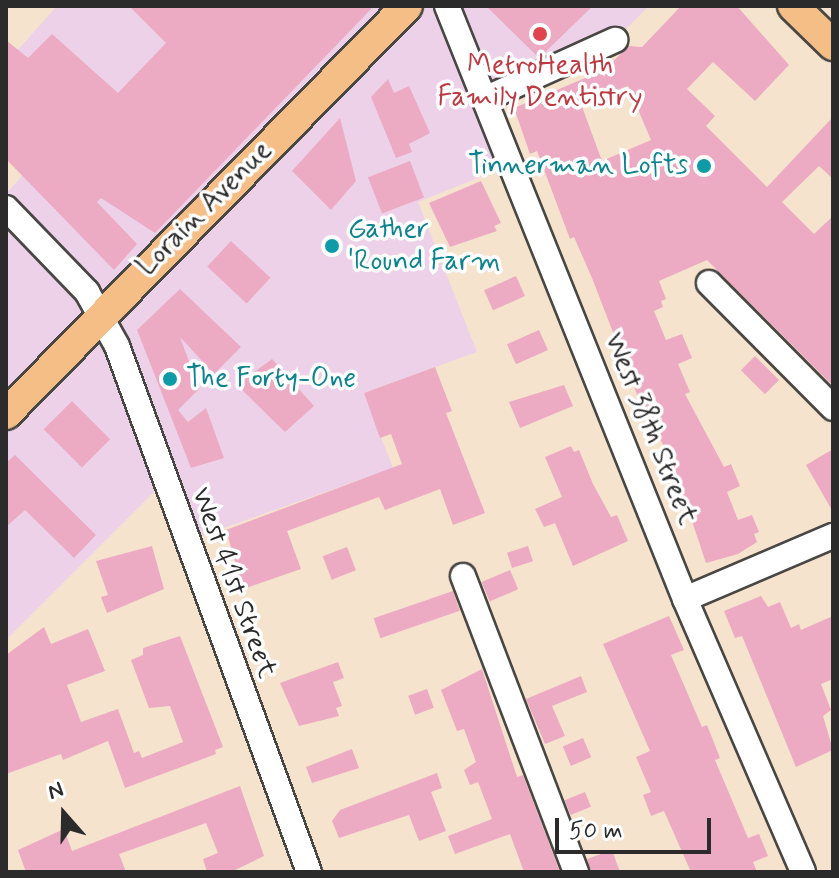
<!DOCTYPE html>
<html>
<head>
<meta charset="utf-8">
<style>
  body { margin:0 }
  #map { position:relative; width:839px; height:878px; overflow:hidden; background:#f6e3ce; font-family:Mynerve,sans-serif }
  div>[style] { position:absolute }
  .built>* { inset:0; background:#edd1e9 }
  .building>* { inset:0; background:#ecabc3; transform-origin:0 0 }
  .roads { filter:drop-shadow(2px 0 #494743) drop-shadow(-2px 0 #494743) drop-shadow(0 2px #494743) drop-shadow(0 -2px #494743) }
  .minor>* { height:24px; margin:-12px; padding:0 12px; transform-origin:12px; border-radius:12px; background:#fff }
  .major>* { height:30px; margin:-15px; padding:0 15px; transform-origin:15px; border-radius:15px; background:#f6be87 }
  .dots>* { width:22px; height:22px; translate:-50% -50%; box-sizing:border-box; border:4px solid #fff; border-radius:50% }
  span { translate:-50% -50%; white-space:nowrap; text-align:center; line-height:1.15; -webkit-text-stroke:7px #fff; paint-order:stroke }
  .health-label { font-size:28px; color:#be3a42 }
  .culture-label { font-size:28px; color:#0d838f }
  .right { translate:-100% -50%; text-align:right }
  .left { translate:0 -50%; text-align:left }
  .street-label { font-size:28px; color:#2b2b2b }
  .frame { position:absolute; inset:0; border:8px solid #2b2b2b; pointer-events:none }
  .north { position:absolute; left:24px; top:774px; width:80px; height:80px; -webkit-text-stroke:6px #fff; paint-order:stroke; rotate:340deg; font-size:22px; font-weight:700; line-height:32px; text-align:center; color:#2b2b2b }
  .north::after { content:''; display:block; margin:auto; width:28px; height:36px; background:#2b2b2b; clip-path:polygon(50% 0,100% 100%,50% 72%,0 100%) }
  .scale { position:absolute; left:555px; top:818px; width:156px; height:36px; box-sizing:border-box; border:4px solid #2b2b2b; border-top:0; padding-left:10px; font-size:24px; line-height:28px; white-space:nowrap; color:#2b2b2b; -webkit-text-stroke:6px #fff; paint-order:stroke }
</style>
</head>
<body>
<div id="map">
  <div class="built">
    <div style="clip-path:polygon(57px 6px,649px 6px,615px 40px,487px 98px,513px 164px,418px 202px,477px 352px,364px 393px,393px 468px,187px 541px,164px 482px,6px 640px,6px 194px,55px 138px,6px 63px)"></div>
  </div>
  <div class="building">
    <div style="clip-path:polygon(129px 6px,374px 6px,155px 233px,101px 198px,97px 202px,137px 244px,114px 270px,6px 159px,6px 40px,28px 58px,52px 34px,118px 93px,166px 43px)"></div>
    <div style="clip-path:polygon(486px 6px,593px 6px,539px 58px)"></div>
    <div style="clip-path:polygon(evenodd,681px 6px,737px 6px,789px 65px,755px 101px,713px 62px,687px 89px,715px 116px,706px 126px,767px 187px,833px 117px,833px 179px,819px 166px,782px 202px,814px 234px,833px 216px,833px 386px,707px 260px,659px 281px,666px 299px,661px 301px,663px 307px,654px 311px,666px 340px,682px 334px,692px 358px,678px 364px,690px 392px,685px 394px,724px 467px,731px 464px,740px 486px,727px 492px,738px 520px,752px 515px,759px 532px,754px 534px,757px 542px,738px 554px,706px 563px,671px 458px,643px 410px,592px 278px,574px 237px,570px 239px,537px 151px,530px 154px,514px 108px,590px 76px,587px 69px,603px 62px,606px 69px,628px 46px,642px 47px,681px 6px,628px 86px,651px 140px,602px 161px,581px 104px,628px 86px)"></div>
    <div style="clip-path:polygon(388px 79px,394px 93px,409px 86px,430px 133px,409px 144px,412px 152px,396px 158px,371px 97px)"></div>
    <div style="clip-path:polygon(340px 118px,356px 181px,331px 210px,292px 171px)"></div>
    <div style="left:410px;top:161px;width:39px;height:45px;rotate:69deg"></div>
    <div style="clip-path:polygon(481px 181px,501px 223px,494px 226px,497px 231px,450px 247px,429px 203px)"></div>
    <div style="left:231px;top:241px;width:54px;height:35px;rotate:43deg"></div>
    <div style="left:516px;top:276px;width:22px;height:35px;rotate:66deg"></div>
    <div style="clip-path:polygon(180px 289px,241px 347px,214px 374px,180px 337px,199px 389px,178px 410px,188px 422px,206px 408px,224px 458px,191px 468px,137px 330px)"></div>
    <div style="left:539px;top:330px;width:22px;height:35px;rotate:66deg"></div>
    <div style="left:755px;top:356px;width:34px;height:20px;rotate:45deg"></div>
    <div style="clip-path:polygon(272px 359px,314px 406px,285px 432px,237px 385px)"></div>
    <div style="clip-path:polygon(435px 367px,452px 411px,446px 413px,485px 513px,453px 525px,440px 489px,385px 510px,379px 497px,287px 531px,301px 569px,243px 589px,226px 530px,402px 464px,391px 434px,380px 438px,364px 393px)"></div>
    <div style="clip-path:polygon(564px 385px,573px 406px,520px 428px,509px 402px)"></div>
    <div style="left:72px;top:401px;width:54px;height:40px;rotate:45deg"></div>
    <div style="clip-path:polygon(571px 446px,574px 452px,579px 450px,593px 484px,611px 517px,617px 515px,628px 541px,573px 566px,555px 523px,544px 527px,535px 509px,562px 497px,545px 457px)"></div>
    <div style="clip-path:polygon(833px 449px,833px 512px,806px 465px)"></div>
    <div style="clip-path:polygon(15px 455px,96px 535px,74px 558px,25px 510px,6px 527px,6px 463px)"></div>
    <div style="clip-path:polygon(152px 546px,164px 589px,107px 613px,101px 597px,108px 595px,96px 561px)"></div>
    <div style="left:528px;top:546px;width:16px;height:22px;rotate:72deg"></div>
    <div style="left:347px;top:547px;width:25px;height:26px;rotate:69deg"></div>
    <div style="left:510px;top:570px;width:21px;height:31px;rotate:67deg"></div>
    <div style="left:453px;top:591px;width:21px;height:84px;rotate:71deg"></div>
    <div style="clip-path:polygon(761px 596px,768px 607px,780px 602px,791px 628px,799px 624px,801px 630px,833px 616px,833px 679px,821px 684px,831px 710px,823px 716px,833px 750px,796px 767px,742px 636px,735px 638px,724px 611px)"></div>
    <div style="clip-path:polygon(669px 616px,684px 650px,671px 655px,702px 727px,707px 725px,720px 758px,715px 760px,748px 838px,759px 834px,768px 856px,753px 862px,757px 872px,691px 872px,664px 811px,651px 816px,643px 795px,651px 792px,636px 757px,650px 751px,603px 644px)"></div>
    <div style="clip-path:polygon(44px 627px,51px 644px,88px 629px,105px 671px,67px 685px,81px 722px,118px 709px,134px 753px,139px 751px,142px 758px,183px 742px,170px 706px,149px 708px,131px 660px,143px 655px,143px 648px,180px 636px,223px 747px,215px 750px,216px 754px,125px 788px,108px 741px,63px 760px,61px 754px,6px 774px,6px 655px)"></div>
    <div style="clip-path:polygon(338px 662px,344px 678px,333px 682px,342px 706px,336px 708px,339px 716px,299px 726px,280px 683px)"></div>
    <div style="clip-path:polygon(482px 669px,517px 777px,523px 775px,560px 872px,524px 872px,510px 834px,455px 854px,448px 836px,492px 819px,478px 782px,470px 785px,464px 770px,476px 762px,464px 729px,457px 731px,441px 690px)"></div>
    <div style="clip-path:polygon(581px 676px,587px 692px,552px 706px,565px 736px,545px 744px,526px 699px)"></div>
    <div style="left:427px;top:689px;width:20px;height:20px;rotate:70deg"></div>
    <div style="left:583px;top:738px;width:21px;height:22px;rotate:67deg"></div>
    <div style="clip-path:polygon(352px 749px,359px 768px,312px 783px,306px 767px)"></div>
    <div style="clip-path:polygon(437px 773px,442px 788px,431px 792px,446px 831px,419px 841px,409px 815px,339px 838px,332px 821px,340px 810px)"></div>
    <div style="clip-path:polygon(240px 786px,264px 856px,231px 872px,207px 872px,203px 859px,218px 853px,206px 823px,119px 854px,126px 872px,26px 872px,18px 850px,64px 829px,72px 851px)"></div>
    <div style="left:585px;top:792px;width:16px;height:22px;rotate:68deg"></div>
    <div style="clip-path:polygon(612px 850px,620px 872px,591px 872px,587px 859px)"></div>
  </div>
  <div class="roads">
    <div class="minor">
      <div style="left:447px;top:6px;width:639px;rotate:68.13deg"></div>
      <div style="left:685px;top:599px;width:297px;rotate:66.6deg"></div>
      <div style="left:487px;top:98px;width:141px;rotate:-24.4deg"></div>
      <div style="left:6px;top:208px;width:117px;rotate:46deg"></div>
      <div style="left:87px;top:292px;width:62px;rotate:60.9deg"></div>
      <div style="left:117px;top:346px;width:560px;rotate:69.95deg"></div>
      <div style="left:709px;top:283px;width:176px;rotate:45.2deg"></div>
      <div style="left:463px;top:576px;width:317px;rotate:69.1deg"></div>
      <div style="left:685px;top:599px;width:161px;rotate:-23.1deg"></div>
    </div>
    <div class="major">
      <div style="left:793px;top:6px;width:56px;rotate:44.3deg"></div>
      <div style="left:6px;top:414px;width:572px;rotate:-45.5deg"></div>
    </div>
  </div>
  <div class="dots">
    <div style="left:540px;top:34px;background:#e0444e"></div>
    <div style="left:704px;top:166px;background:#0f9aa8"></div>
    <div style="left:332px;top:246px;background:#0f9aa8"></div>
    <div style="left:170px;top:379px;background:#0f9aa8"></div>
  </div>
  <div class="health-label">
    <span style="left:540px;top:82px">MetroHealth<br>Family Dentistry</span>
  </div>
  <div class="culture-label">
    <span class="right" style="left:688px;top:166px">Tinnerman Lofts</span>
    <span class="left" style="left:348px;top:246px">Gather<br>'Round Farm</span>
    <span class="left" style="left:186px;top:379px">The Forty-One</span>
  </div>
  <div class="street-label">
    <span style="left:205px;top:209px;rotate:-45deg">Lorain Avenue</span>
    <span style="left:650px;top:429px;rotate:68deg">West 38th Street</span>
    <span style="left:233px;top:583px;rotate:70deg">West 41st Street</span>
  </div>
  <div class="frame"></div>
  <div class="north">N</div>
  <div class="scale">50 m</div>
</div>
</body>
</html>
